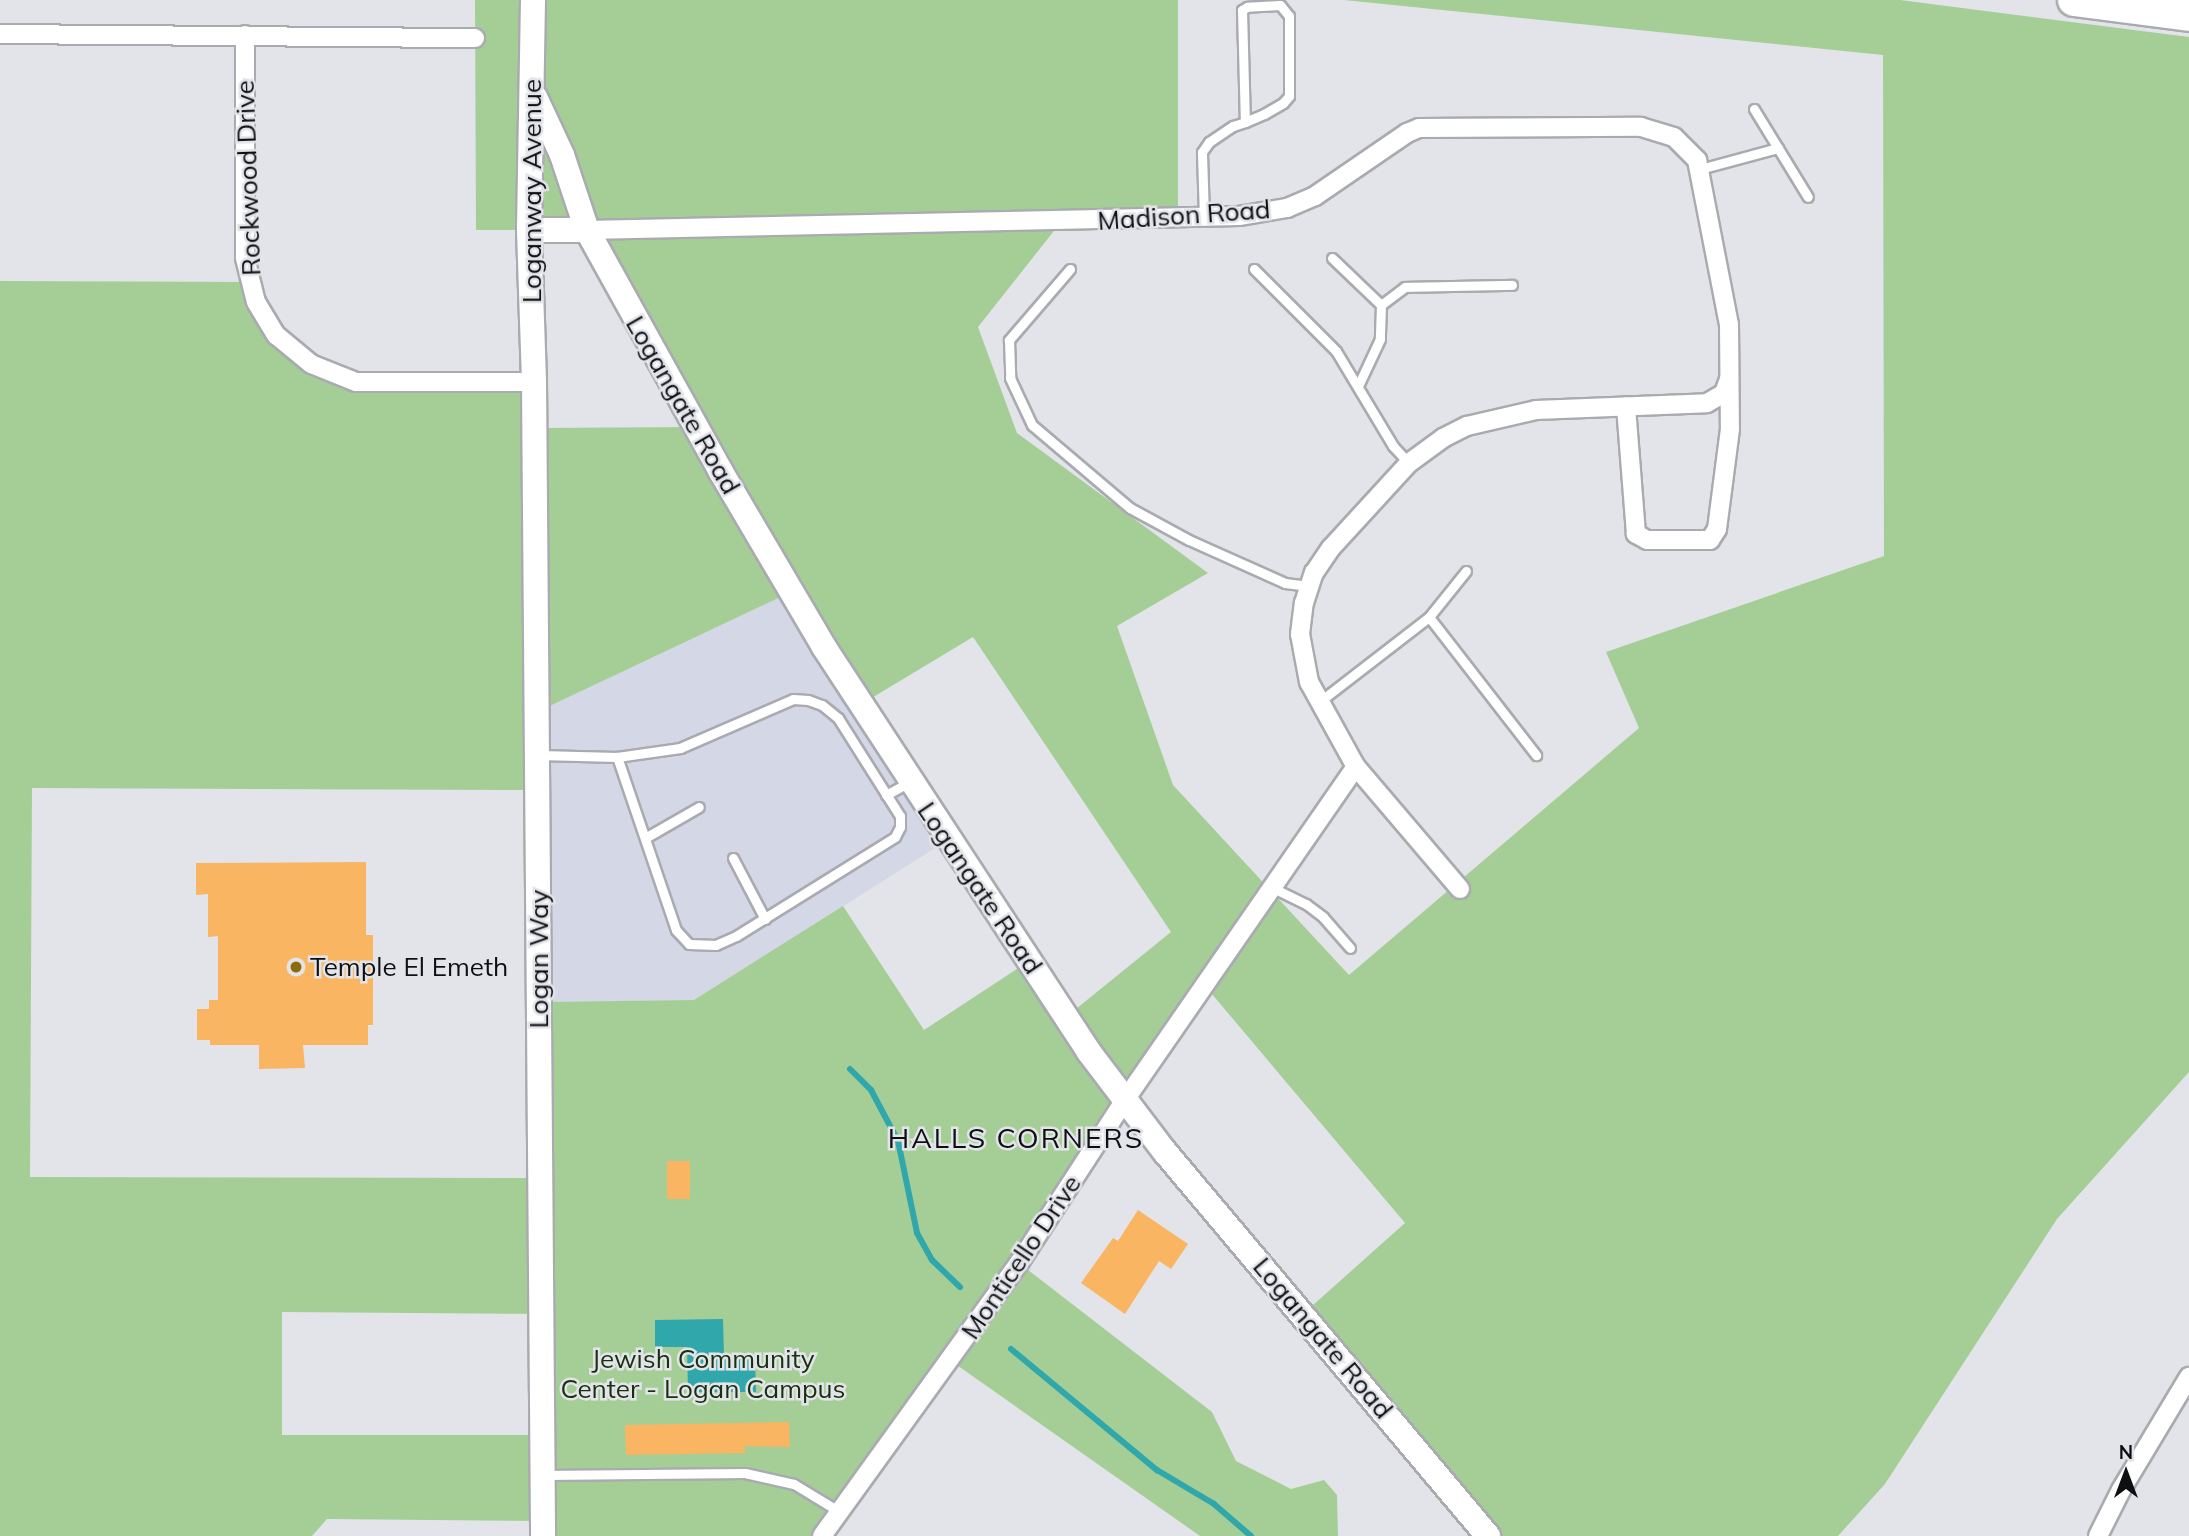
<!DOCTYPE html>
<html>
<head>
<meta charset="utf-8">
<style>
  body { margin:0 }
  #map { position:relative; width:2189px; height:1536px; overflow:hidden; background:#e2e4ea; font-family:Mulish,sans-serif }
  div>[style] { position:absolute }
  .built>* { inset:0; background:#d4d7e5 }
  .green>* { inset:0; background:#a5ce96 }
  .water>* { inset:0; background:#30a8ab }
  .stream>* { height:6px; margin:-3px; padding:0 3px; transform-origin:3px; border-radius:3px; background:#30a8ab }
  .building>* { inset:0; background:#f9b561; transform-origin:0 0 }
  .roads { filter:drop-shadow(2px 0 #a9abb1) drop-shadow(-2px 0 #a9abb1) drop-shadow(0 2px #a9abb1) drop-shadow(0 -2px #a9abb1) }
  .lane>* { height:9px; margin:-4.5px; padding:0 4.5px; transform-origin:4.5px; border-radius:4.5px; background:#fff }
  .street>* { height:18px; margin:-9px; padding:0 9px; transform-origin:9px; border-radius:9px; background:#fff }
  .secondary>* { height:24px; margin:-12px; padding:0 12px; transform-origin:12px; border-radius:12px; background:#fff }
  .highway>* { height:32px; margin:-16px; padding:0 16px; transform-origin:16px; border-radius:16px; background:#fff }
  .dots>* { width:19px; height:19px; translate:-50% -50%; box-sizing:border-box; border:4px solid #e2e4ea; border-radius:50% }
  span { translate:-50% -50%; white-space:nowrap; text-align:center; line-height:1.15; -webkit-text-stroke:5px #e2e4ea; paint-order:stroke }
  .street-label { font-size:26px; color:#0e0f11 }
  .poi-label { font-size:26px; color:#0e0f11 }
  .left { translate:0 -50%; text-align:left }
  .park-label { font-size:26px; color:#19300f }
  .neighbourhood-label { font-size:28px; color:#0e0f11; letter-spacing:2px }
  .north { position:absolute; left:2091px; top:1438px; width:70px; height:70px; -webkit-text-stroke:5px #e2e4ea; paint-order:stroke; rotate:0deg; font-size:19px; font-weight:700; line-height:28px; text-align:center; color:#0e0f11 }
  .north::after { content:''; display:block; margin:auto; width:24px; height:32px; background:#0e0f11; clip-path:polygon(50% 0,100% 100%,50% 72%,0 100%) }
</style>
</head>
<body>
<div id="map">
  <div class="built">
    <div style="clip-path:polygon(791px 592px,948px 840px,694px 1000px,539px 1002px,537px 712px)"></div>
  </div>
  <div class="green">
    <div style="clip-path:polygon(evenodd,475px 0,1178px 0,1178px 218px,1061px 222px,978px 327px,1017px 433px,1208px 573px,1117px 626px,1173px 785px,1349px 975px,1639px 728px,1606px 652px,1884px 556px,1883px 55px,1344px 0,1900px 0,2189px 37px,2189px 1072px,2057px 1219px,1885px 1484px,1838px 1536px,1488px 1536px,1303px 1314px,1405px 1223px,1206px 987px,1019px 1263px,1212px 1412px,1236px 1461px,1291px 1489px,1324px 1480px,1337px 1495px,1338px 1536px,1200px 1536px,951px 1361px,822px 1536px,543px 1536px,543px 1521px,327px 1519px,312px 1536px,0 1536px,0 281px,250px 282px,264px 318px,343px 378px,534px 382px,535px 428px,694px 427px,587px 230px,476px 230px,475px 0,791px 592px,860px 705px,973px 637px,1171px 932px,1066px 1017px,1029px 961px,924px 1030px,843px 906px,694px 1000px,539px 1002px,540px 1178px,30px 1177px,32px 788px,538px 790px,537px 712px,791px 592px,475px 0,282px 1312px,541px 1314px,542px 1435px,282px 1435px,282px 1312px)"></div>
  </div>
  <div class="water">
    <div style="clip-path:polygon(723px 1319px,724px 1356px,755px 1356px,756px 1392px,688px 1392px,687px 1347px,655px 1347px,655px 1320px)"></div>
  </div>
  <div class="stream">
    <div style="left:850px;top:1069px;width:30px;rotate:45deg"></div>
    <div style="left:871px;top:1090px;width:58px;rotate:62.1deg"></div>
    <div style="left:898px;top:1141px;width:94px;rotate:78.3deg"></div>
    <div style="left:917px;top:1233px;width:31px;rotate:61deg"></div>
    <div style="left:932px;top:1260px;width:39px;rotate:44deg"></div>
    <div style="left:1011px;top:1349px;width:190px;rotate:39.7deg"></div>
    <div style="left:1157px;top:1470px;width:66px;rotate:30.8deg"></div>
    <div style="left:1214px;top:1504px;width:49px;rotate:40.9deg"></div>
  </div>
  <div class="building">
    <div style="clip-path:polygon(366px 862px,366px 935px,373px 935px,373px 1025px,368px 1025px,368px 1045px,303px 1045px,305px 1068px,259px 1069px,259px 1045px,210px 1045px,210px 1040px,197px 1040px,197px 1009px,209px 1009px,209px 1000px,218px 1000px,218px 936px,208px 937px,208px 894px,196px 895px,196px 863px)"></div>
    <div style="left:690px;top:1161px;width:38px;height:23px;rotate:90deg"></div>
    <div style="clip-path:polygon(1138px 1210px,1188px 1244px,1171px 1269px,1159px 1261px,1125px 1314px,1081px 1283px,1113px 1238px,1118px 1241px)"></div>
    <div style="clip-path:polygon(789px 1422px,790px 1447px,745px 1446px,745px 1453px,626px 1455px,625px 1425px)"></div>
  </div>
  <div class="roads">
    <div class="lane">
      <div style="left:1754px;top:109px;width:103px;rotate:58.5deg"></div>
      <div style="left:1700px;top:169px;width:81px;rotate:-15.1deg"></div>
      <div style="left:1204px;top:217px;width:65px;rotate:-91.8deg"></div>
      <div style="left:1202px;top:152px;width:12px;rotate:-55deg"></div>
      <div style="left:1209px;top:142px;width:29px;rotate:-34deg"></div>
      <div style="left:1233px;top:126px;width:13px;rotate:-18deg"></div>
      <div style="left:1245px;top:122px;width:21px;rotate:-23deg"></div>
      <div style="left:1264px;top:114px;width:22px;rotate:-30deg"></div>
      <div style="left:1283px;top:103px;width:9px;rotate:-49deg"></div>
      <div style="left:1289px;top:96px;width:80px;rotate:-90deg"></div>
      <div style="left:1289px;top:16px;width:14px;rotate:-129deg"></div>
      <div style="left:1280px;top:5px;width:33px;rotate:177deg"></div>
      <div style="left:1247px;top:7px;width:6px;rotate:149deg"></div>
      <div style="left:1242px;top:10px;width:112px;rotate:88.5deg"></div>
      <div style="left:1332px;top:258px;width:68px;rotate:43.8deg"></div>
      <div style="left:1381px;top:305px;width:34px;rotate:92deg"></div>
      <div style="left:1380px;top:339px;width:52px;rotate:115.1deg"></div>
      <div style="left:1070px;top:269px;width:94px;rotate:130.7deg"></div>
      <div style="left:1009px;top:340px;width:38px;rotate:88deg"></div>
      <div style="left:1010px;top:378px;width:52px;rotate:64.9deg"></div>
      <div style="left:1032px;top:425px;width:128px;rotate:40.3deg"></div>
      <div style="left:1130px;top:508px;width:67px;rotate:28.5deg"></div>
      <div style="left:1189px;top:540px;width:105px;rotate:24.1deg"></div>
      <div style="left:1285px;top:583px;width:24px;rotate:7deg"></div>
      <div style="left:1254px;top:269px;width:116px;rotate:45deg"></div>
      <div style="left:1336px;top:351px;width:111px;rotate:59deg"></div>
      <div style="left:1393px;top:446px;width:23px;rotate:47deg"></div>
      <div style="left:1381px;top:305px;width:30px;rotate:-37deg"></div>
      <div style="left:1405px;top:287px;width:107px;rotate:-1.1deg"></div>
      <div style="left:1429px;top:617px;width:59px;rotate:-51.2deg"></div>
      <div style="left:1319px;top:702px;width:139px;rotate:-37.7deg"></div>
      <div style="left:1429px;top:617px;width:175px;rotate:52.2deg"></div>
      <div style="left:539px;top:755px;width:78px;rotate:1.5deg"></div>
      <div style="left:617px;top:757px;width:64px;rotate:-8.1deg"></div>
      <div style="left:680px;top:748px;width:123px;rotate:-23.4deg"></div>
      <div style="left:793px;top:699px;width:15px;rotate:4deg"></div>
      <div style="left:808px;top:700px;width:15px;rotate:20deg"></div>
      <div style="left:822px;top:705px;width:21px;rotate:39deg"></div>
      <div style="left:838px;top:718px;width:116px;rotate:57.7deg"></div>
      <div style="left:900px;top:816px;width:11px;rotate:90deg"></div>
      <div style="left:900px;top:827px;width:11px;rotate:117deg"></div>
      <div style="left:895px;top:837px;width:187px;rotate:148.1deg"></div>
      <div style="left:736px;top:936px;width:22px;rotate:156deg"></div>
      <div style="left:716px;top:945px;width:27px;rotate:-178deg"></div>
      <div style="left:689px;top:944px;width:19px;rotate:-133deg"></div>
      <div style="left:676px;top:930px;width:183px;rotate:-108.8deg"></div>
      <div style="left:886px;top:795px;width:26px;rotate:-29deg"></div>
      <div style="left:645px;top:838px;width:62px;rotate:-29.9deg"></div>
      <div style="left:733px;top:858px;width:69px;rotate:62.3deg"></div>
      <div style="left:1273px;top:888px;width:37px;rotate:26deg"></div>
      <div style="left:1306px;top:904px;width:21px;rotate:37deg"></div>
      <div style="left:1323px;top:917px;width:41px;rotate:48.9deg"></div>
      <div style="left:544px;top:1475px;width:201px;rotate:-0.6deg"></div>
      <div style="left:745px;top:1473px;width:50px;rotate:12.7deg"></div>
      <div style="left:794px;top:1484px;width:54px;rotate:31.3deg"></div>
    </div>
    <div class="street">
      <div style="left:0;top:34px;width:475px;rotate:0.5deg"></div>
      <div style="left:245px;top:35px;width:223px;rotate:90deg"></div>
      <div style="left:245px;top:258px;width:45px;rotate:76deg"></div>
      <div style="left:256px;top:302px;width:39px;rotate:59deg"></div>
      <div style="left:276px;top:335px;width:45px;rotate:39.6deg"></div>
      <div style="left:311px;top:364px;width:48px;rotate:21.8deg"></div>
      <div style="left:356px;top:382px;width:178px"></div>
      <div style="left:587px;top:230px;width:652px;rotate:-1.23deg"></div>
      <div style="left:1239px;top:216px;width:49px;rotate:-9.5deg"></div>
      <div style="left:1287px;top:208px;width:30px;rotate:-23deg"></div>
      <div style="left:1315px;top:196px;width:112px;rotate:-34.4deg"></div>
      <div style="left:1407px;top:133px;width:13px;rotate:-23deg"></div>
      <div style="left:1419px;top:128px;width:222px;rotate:-0.3deg"></div>
      <div style="left:1641px;top:127px;width:34px;rotate:17deg"></div>
      <div style="left:1674px;top:137px;width:33px;rotate:45deg"></div>
      <div style="left:1697px;top:160px;width:167px;rotate:79deg"></div>
      <div style="left:1729px;top:324px;width:105px;rotate:89.5deg"></div>
      <div style="left:1730px;top:429px;width:101px;rotate:97.4deg"></div>
      <div style="left:1717px;top:529px;width:13px;rotate:122deg"></div>
      <div style="left:1710px;top:540px;width:63px;rotate:180deg"></div>
      <div style="left:1647px;top:540px;width:13px;rotate:-151deg"></div>
      <div style="left:1636px;top:534px;width:128px;rotate:-94.5deg"></div>
      <div style="left:1460px;top:889px;width:160px;rotate:-130.4deg"></div>
      <div style="left:1356px;top:767px;width:97px;rotate:-118.9deg"></div>
      <div style="left:1309px;top:682px;width:49px;rotate:-100.6deg"></div>
      <div style="left:1300px;top:634px;width:31px;rotate:-83deg"></div>
      <div style="left:1304px;top:603px;width:32px;rotate:-72deg"></div>
      <div style="left:1314px;top:573px;width:30px;rotate:-56deg"></div>
      <div style="left:1331px;top:548px;width:115px;rotate:-47.5deg"></div>
      <div style="left:1409px;top:463px;width:42px;rotate:-36.3deg"></div>
      <div style="left:1443px;top:438px;width:27px;rotate:-27deg"></div>
      <div style="left:1467px;top:426px;width:71px;rotate:-13.1deg"></div>
      <div style="left:1536px;top:410px;width:171px;rotate:-2.3deg"></div>
      <div style="left:1707px;top:403px;width:20px;rotate:-30deg"></div>
      <div style="left:1724px;top:393px;width:15px;rotate:-70deg"></div>
      <div style="left:822px;top:1536px;width:337px;rotate:-54.2deg"></div>
      <div style="left:1019px;top:1263px;width:194px;rotate:-57deg"></div>
      <div style="left:1125px;top:1100px;width:405px;rotate:-55.3deg"></div>
      <div style="left:2098px;top:1536px;width:51px;rotate:-63.4deg"></div>
      <div style="left:2121px;top:1490px;width:132px;rotate:-59deg"></div>
    </div>
    <div class="secondary">
      <div style="left:533px;top:0;width:230px;rotate:91deg"></div>
      <div style="left:529px;top:230px;width:152px;rotate:88.1deg"></div>
      <div style="left:534px;top:382px;width:1154px;rotate:89.55deg"></div>
      <div style="left:535px;top:97px;width:64px;rotate:65deg"></div>
      <div style="left:562px;top:155px;width:79px;rotate:71.6deg"></div>
      <div style="left:529px;top:230px;width:58px"></div>
      <div style="left:587px;top:230px;width:277px;rotate:61deg"></div>
      <div style="left:721px;top:472px;width:203px;rotate:59.5deg"></div>
      <div style="left:824px;top:647px;width:484px;rotate:56.8deg"></div>
      <div style="left:1089px;top:1052px;width:126px;rotate:52.8deg"></div>
      <div style="left:1165px;top:1152px;width:502px;rotate:49.93deg"></div>
    </div>
    <div class="highway">
      <div style="left:2074px;top:0;width:116px;rotate:7.4deg"></div>
    </div>
  </div>
  <div class="dots">
    <div style="left:296px;top:967px;background:#8c6b0d"></div>
  </div>
  <div class="street-label">
    <span style="left:248px;top:178px;rotate:-92deg">Rockwood Drive</span>
    <span style="left:532px;top:191px;rotate:-90deg">Loganway Avenue</span>
    <span style="left:1184px;top:215px;rotate:-4deg">Madison Road</span>
    <span style="left:683px;top:405px;rotate:60deg">Logangate Road</span>
    <span style="left:980px;top:888px;rotate:56deg">Logangate Road</span>
    <span style="left:539px;top:959px;rotate:-90deg">Logan Way</span>
    <span style="left:1021px;top:1257px;rotate:-56deg">Monticello Drive</span>
    <span style="left:1323px;top:1338px;rotate:50deg">Logangate Road</span>
  </div>
  <div class="poi-label">
    <span class="left" style="left:310px;top:967px">Temple El Emeth</span>
  </div>
  <div class="park-label">
    <span style="left:703px;top:1374px">Jewish Community<br>Center - Logan Campus</span>
  </div>
  <div class="neighbourhood-label">
    <span style="left:1016px;top:1138px">HALLS CORNERS</span>
  </div>
  <div class="north">N</div>
</div>
</body>
</html>
